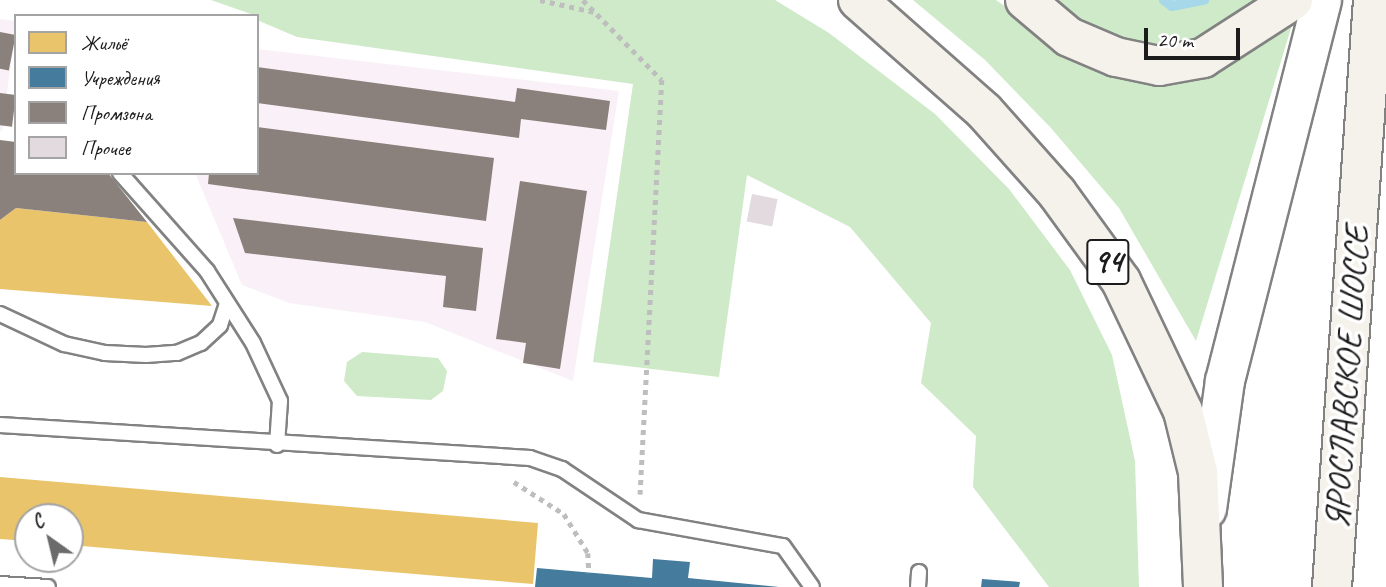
<!DOCTYPE html>
<html>
<head>
<meta charset="utf-8">
<style>
  body { margin:0 }
  #map { position:relative; width:1386px; height:587px; overflow:hidden; background:#fff; font-family:Caveat,sans-serif }
  div>[style] { position:absolute }
  .built>* { inset:0; background:#f9f1f7; transform-origin:0 0 }
  .green>* { inset:0; background:#ceeac8 }
  .homes>* { inset:0; background:#e9c46a }
  .public>* { inset:0; background:#457b9d }
  .industry>* { inset:0; background:#8a817c; transform-origin:0 0 }
  .stream>* { height:10px; margin:-5px; padding:0 5px; transform-origin:5px; border-radius:5px; background:#a6d8e9 }
  .building>* { inset:0; background:#e3dae0; transform-origin:0 0 }
  .path>* { height:4.5px; margin-top:-2.25px; transform-origin:0; background:repeating-linear-gradient(90deg,#bebebe 0 5px,transparent 0 10px) }
  .roads { filter:drop-shadow(2px 0 #828282) drop-shadow(-2px 0 #828282) drop-shadow(0 2px #828282) drop-shadow(0 -2px #828282) }
  .lane>* { height:14px; margin:-7px; padding:0 7px; transform-origin:7px; border-radius:7px; background:#fff }
  .secondary>* { height:38px; margin:-19px; padding:0 19px; transform-origin:19px; border-radius:19px; background:#fff }
  .primary>* { height:38px; margin:-19px; padding:0 19px; transform-origin:19px; border-radius:19px; background:#f5f1eb }
  span { translate:-50% -50%; white-space:nowrap; text-align:center; line-height:1.15; -webkit-text-stroke:7px #fff; paint-order:stroke }
  .shield-label span { padding:2px 5px; background:#fff; border:2px solid; border-radius:5px; -webkit-text-stroke-width:0 }
  .shield-label { font-size:33px; color:#1c1c1c; font-weight:700 }
  .street-label { font-size:35px; color:#1c1c1c }
  .legend { position:absolute; left:14px; top:14px; width:245px; height:161px; box-sizing:border-box; background:#fff; border:2px solid #a4a4a4; margin:0; padding:9px 12px; list-style:none; font-size:21px; color:#1c1c1c }
  .legend li { display:flex; align-items:center; gap:14px; height:35px }
  .legend b { width:35px; border:2px solid #a4a4a4 }
  .north { position:absolute; left:14px; top:503px; width:70px; height:70px; box-sizing:border-box; background:#fff; border:2px solid #a4a4a4; border-radius:50%; rotate:326deg; font-size:19px; font-weight:700; line-height:28px; text-align:center; color:#1c1c1c }
  .north::after { content:''; display:block; margin:auto; width:24px; height:32px; background:#6b6b6b; clip-path:polygon(50% 0,100% 100%,50% 72%,0 100%) }
  .scale { position:absolute; left:1144px; top:28px; width:96px; height:32px; box-sizing:border-box; border:4px solid #1c1c1c; border-top:0; padding-left:9px; font-size:21px; line-height:24px; white-space:nowrap; color:#1c1c1c; -webkit-text-stroke:5px #fff; paint-order:stroke }
</style>
</head>
<body>
<div id="map">
  <div class="built">
    <div style="left:0;top:19px;width:16px;height:111px;rotate:7deg"></div>
    <div style="clip-path:polygon(257px 49px,619px 91px,573px 381px,425px 322px,289px 303px,242px 285px,195px 173px,257px 173px)"></div>
  </div>
  <div class="green">
    <div style="clip-path:polygon(211px 0,775px 0,829px 33px,935px 114px,1009px 189px,1070px 270px,1112px 355px,1135px 461px,1139px 587px,1049px 587px,973px 487px,976px 436px,921px 383px,931px 323px,850px 227px,747px 175px,719px 377px,593px 362px,633px 84px,297px 37px,257px 20px,257px 16px)"></div>
    <div style="clip-path:polygon(913px 0,996px 0,1099px 72px,1173px 84px,1224px 69px,1292px 25px,1196px 341px,1119px 208px,1051px 128px,985px 60px)"></div>
    <div style="clip-path:polygon(1049px 0,1264px 0,1203px 42px,1155px 49px,1122px 43px)"></div>
    <div style="clip-path:polygon(362px 352px,438px 358px,447px 371px,443px 391px,431px 400px,357px 396px,344px 381px,347px 362px)"></div>
  </div>
  <div class="homes">
    <div style="clip-path:polygon(16px 208px,147px 222px,212px 306px,0 289px,0 220px)"></div>
    <div style="clip-path:polygon(0 477px,538px 523px,533px 584px,70px 545px,70px 517px,28px 517px,28px 541px,0 539px)"></div>
  </div>
  <div class="public">
    <div style="clip-path:polygon(653px 559px,690px 562px,688px 578px,779px 587px,535px 587px,537px 568px,652px 578px)"></div>
    <div style="clip-path:polygon(982px 579px,1020px 582px,1019px 587px,981px 587px)"></div>
  </div>
  <div class="industry">
    <div style="left:0;top:32px;width:16px;height:36px;rotate:11deg"></div>
    <div style="clip-path:polygon(257px 67px,515px 102px,517px 88px,610px 101px,606px 130px,521px 119px,519px 138px,257px 103px)"></div>
    <div style="left:0;top:93px;width:16px;height:32px;rotate:7deg"></div>
    <div style="clip-path:polygon(257px 127px,494px 158px,486px 221px,208px 184px,209px 173px,257px 173px)"></div>
    <div style="clip-path:polygon(0 140px,16px 142px,16px 173px,108px 173px,147px 222px,16px 208px,0 220px)"></div>
    <div style="clip-path:polygon(520px 181px,587px 191px,560px 369px,523px 363px,526px 343px,496px 339px)"></div>
    <div style="clip-path:polygon(233px 218px,483px 248px,476px 311px,443px 307px,446px 276px,245px 253px)"></div>
  </div>
  <div class="stream">
    <div style="left:1164px;top:0;width:10px;rotate:37deg"></div>
    <div style="left:1172px;top:6px;width:33px;rotate:-11deg"></div>
  </div>
  <div class="building">
    <div style="left:752px;top:194px;width:26px;height:28px;rotate:11deg"></div>
  </div>
  <div class="path">
    <div style="left:540px;top:0;width:55px;rotate:12.5deg"></div>
    <div style="left:583px;top:0;width:112px;rotate:45.4deg"></div>
    <div style="left:662px;top:80px;width:415px;rotate:93deg"></div>
    <div style="left:514px;top:482px;width:59px;rotate:32.6deg"></div>
    <div style="left:564px;top:514px;width:46px;rotate:58.4deg"></div>
    <div style="left:588px;top:553px;width:20px;rotate:87deg"></div>
  </div>
  <div class="roads">
    <div class="lane">
      <div style="left:120px;top:173px;width:131px;rotate:48.4deg"></div>
      <div style="left:207px;top:271px;width:85px;rotate:57.4deg"></div>
      <div style="left:253px;top:343px;width:64px;rotate:65deg"></div>
      <div style="left:280px;top:401px;width:44px;rotate:93.9deg"></div>
      <div style="left:0;top:314px;width:71px;rotate:25.1deg"></div>
      <div style="left:64px;top:344px;width:42px;rotate:12.4deg"></div>
      <div style="left:105px;top:353px;width:41px;rotate:2.8deg"></div>
      <div style="left:146px;top:355px;width:31px;rotate:-4deg"></div>
      <div style="left:177px;top:353px;width:26px;rotate:-23deg"></div>
      <div style="left:201px;top:343px;width:26px;rotate:-43deg"></div>
      <div style="left:220px;top:325px;width:23px;rotate:-72deg"></div>
      <div style="left:0;top:425px;width:531px;rotate:3.56deg"></div>
      <div style="left:530px;top:458px;width:34px;rotate:19deg"></div>
      <div style="left:562px;top:469px;width:92px;rotate:33.9deg"></div>
      <div style="left:638px;top:520px;width:147px;rotate:10.2deg"></div>
      <div style="left:783px;top:546px;width:50px;rotate:54.7deg"></div>
      <div style="left:0;top:584px;width:48px;rotate:3.6deg"></div>
      <div style="left:918px;top:587px;width:15px;rotate:-86deg"></div>
    </div>
    <div class="secondary">
      <div style="left:1207px;top:509px;width:129px;rotate:-82deg"></div>
      <div style="left:1225px;top:381px;width:393px;rotate:-75.7deg"></div>
    </div>
    <div class="primary">
      <div style="left:858px;top:0;width:168px;rotate:41.4deg"></div>
      <div style="left:984px;top:111px;width:110px;rotate:48.3deg"></div>
      <div style="left:1057px;top:193px;width:109px;rotate:54deg"></div>
      <div style="left:1121px;top:281px;width:144px;rotate:64.5deg"></div>
      <div style="left:1183px;top:411px;width:63px;rotate:76.2deg"></div>
      <div style="left:1198px;top:472px;width:115px;rotate:87.5deg"></div>
      <div style="left:1025px;top:0;width:57px;rotate:40.1deg"></div>
      <div style="left:1069px;top:37px;width:51px;rotate:23.1deg"></div>
      <div style="left:1116px;top:57px;width:44px;rotate:11.8deg"></div>
      <div style="left:1159px;top:66px;width:45px;rotate:-10.3deg"></div>
      <div style="left:1203px;top:58px;width:107px;rotate:-32.8deg"></div>
      <div style="left:1332px;top:587px;width:588px;rotate:-86deg"></div>
    </div>
  </div>
  <div class="shield-label">
    <span style="left:1108px;top:262px">94</span>
  </div>
  <div class="street-label">
    <span style="left:1347px;top:377px;rotate:-86deg">ЯРОСЛАВСКОЕ ШОССЕ</span>
  </div>
  <ul class="legend">
  <li><b style="height:19px;background:#e9c46a"></b>Жильё</li>
  <li><b style="height:19px;background:#457b9d"></b>Учреждения</li>
  <li><b style="height:19px;background:#8a817c"></b>Промзона</li>
  <li><b style="height:19px;background:#e3dae0"></b>Прочее</li>
  </ul>
  <div class="north">С</div>
  <div class="scale">20 m</div>
</div>
</body>
</html>
